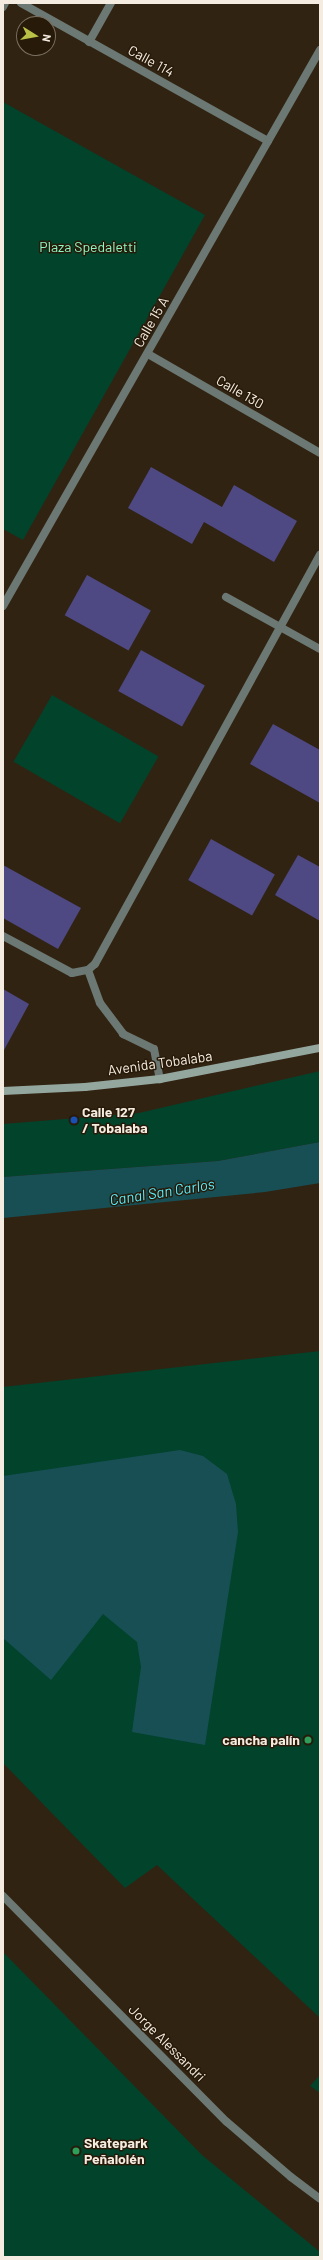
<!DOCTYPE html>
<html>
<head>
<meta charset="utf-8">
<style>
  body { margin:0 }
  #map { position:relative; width:323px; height:2260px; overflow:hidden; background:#312312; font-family:Barlow,sans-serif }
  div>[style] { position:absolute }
  .green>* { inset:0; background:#02432b; transform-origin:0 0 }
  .water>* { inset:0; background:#184f55 }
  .building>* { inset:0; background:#4e4883; transform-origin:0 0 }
  .minor>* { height:8px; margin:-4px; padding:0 4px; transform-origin:4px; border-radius:4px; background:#6c7873 }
  .tertiary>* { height:8px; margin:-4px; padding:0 4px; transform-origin:4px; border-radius:4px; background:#6c7873 }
  .secondary>* { height:8px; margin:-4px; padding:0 4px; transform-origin:4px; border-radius:4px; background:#94a79f }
  .dots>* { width:11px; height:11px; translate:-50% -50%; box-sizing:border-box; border:2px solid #271a09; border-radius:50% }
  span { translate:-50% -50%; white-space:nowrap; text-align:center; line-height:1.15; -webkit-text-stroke:3px #271a09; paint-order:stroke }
  .street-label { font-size:14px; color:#f5ece1 }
  .park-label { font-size:14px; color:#8cf8c3 }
  .poi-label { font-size:14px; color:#f5ece1; font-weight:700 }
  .left { translate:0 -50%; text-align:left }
  .right { translate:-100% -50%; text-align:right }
  .water-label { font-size:15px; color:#59ecfc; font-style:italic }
  .frame { position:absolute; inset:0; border:4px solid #f5ece1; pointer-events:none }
  .north { position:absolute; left:16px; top:16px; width:40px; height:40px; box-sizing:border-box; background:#271a09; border:1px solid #796e5f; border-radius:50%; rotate:101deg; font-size:11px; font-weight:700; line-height:16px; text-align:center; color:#f5ece1 }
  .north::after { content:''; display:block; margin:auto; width:14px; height:18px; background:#b9c146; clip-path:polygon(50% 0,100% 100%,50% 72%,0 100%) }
</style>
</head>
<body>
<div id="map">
  <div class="green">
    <div style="clip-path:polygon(3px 102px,205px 215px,23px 540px,3px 529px)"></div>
    <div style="left:52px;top:695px;width:123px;height:77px;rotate:30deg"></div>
    <div style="clip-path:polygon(320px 1071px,320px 1142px,218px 1161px,3px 1177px,3px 1124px,139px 1113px)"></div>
    <div style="clip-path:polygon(320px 1351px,320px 2018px,157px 1865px,125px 1888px,3px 1763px,3px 1387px)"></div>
    <div style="clip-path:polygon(3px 1952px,202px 2155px,320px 2252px,320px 2257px,3px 2257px)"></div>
    <div style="clip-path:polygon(320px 2075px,320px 2093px,310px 2086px)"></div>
  </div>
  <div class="water">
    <div style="clip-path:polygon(320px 1142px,320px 1183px,265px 1192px,3px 1218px,3px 1177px,218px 1161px)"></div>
    <div style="clip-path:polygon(180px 1450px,203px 1456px,227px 1474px,236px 1504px,238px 1532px,205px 1745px,132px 1732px,141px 1667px,137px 1642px,103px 1614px,51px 1680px,3px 1638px,3px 1476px)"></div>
  </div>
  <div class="building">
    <div style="clip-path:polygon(151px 467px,222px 507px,234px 485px,297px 521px,274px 562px,204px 522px,192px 544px,128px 508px)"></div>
    <div style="left:87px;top:575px;width:73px;height:46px;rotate:29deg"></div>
    <div style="left:141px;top:650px;width:73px;height:47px;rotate:29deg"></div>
    <div style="clip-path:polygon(273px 724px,320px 750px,320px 803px,250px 764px)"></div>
    <div style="left:211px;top:839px;width:73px;height:47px;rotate:29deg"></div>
    <div style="clip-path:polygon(298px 855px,320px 867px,320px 921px,275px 895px)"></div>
    <div style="clip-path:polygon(3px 865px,81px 908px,58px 949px,3px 918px)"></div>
    <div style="clip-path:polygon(3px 989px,29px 1004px,3px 1052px)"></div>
  </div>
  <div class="minor">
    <div style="left:21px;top:3px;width:283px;rotate:29.2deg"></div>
    <div style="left:3px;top:7px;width:4px;rotate:-63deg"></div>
    <div style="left:89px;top:42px;width:45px;rotate:-60.6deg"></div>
    <div style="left:148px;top:354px;width:198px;rotate:29.9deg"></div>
    <div style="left:226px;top:597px;width:107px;rotate:29deg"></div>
    <div style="left:3px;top:606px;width:640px;rotate:-60.31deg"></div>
    <div style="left:3px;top:936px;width:78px;rotate:28.2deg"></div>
    <div style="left:72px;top:973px;width:16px;rotate:-11deg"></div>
    <div style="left:88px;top:970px;width:9px;rotate:-41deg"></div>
    <div style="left:95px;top:964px;width:467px;rotate:-61.2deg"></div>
    <div style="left:88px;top:970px;width:35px;rotate:70deg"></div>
    <div style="left:100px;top:1003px;width:39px;rotate:53deg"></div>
    <div style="left:123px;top:1034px;width:34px;rotate:26deg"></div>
    <div style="left:154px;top:1049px;width:31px;rotate:79deg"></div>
  </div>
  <div class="tertiary">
    <div style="left:3px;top:1896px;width:318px;rotate:45.3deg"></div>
    <div style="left:227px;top:2122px;width:84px;rotate:40.7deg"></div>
    <div style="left:291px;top:2177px;width:36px;rotate:37deg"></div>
  </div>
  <div class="secondary">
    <div style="left:3px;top:1091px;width:82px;rotate:-2.8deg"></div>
    <div style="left:85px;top:1087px;width:75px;rotate:-6.1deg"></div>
    <div style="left:160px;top:1079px;width:163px;rotate:-11deg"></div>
  </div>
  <div class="dots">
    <div style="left:74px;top:1120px;background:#1a4fb4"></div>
    <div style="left:308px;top:1740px;background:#2e9e5b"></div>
    <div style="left:76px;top:2151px;background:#2e9e5b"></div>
  </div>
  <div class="street-label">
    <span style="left:151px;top:61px;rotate:29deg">Calle 114</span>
    <span style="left:151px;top:322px;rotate:-60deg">Calle 15 A</span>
    <span style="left:240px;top:392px;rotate:30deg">Calle 130</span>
    <span style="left:160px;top:1063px;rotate:-8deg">Avenida Tobalaba</span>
    <span style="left:167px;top:2043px;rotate:45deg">Jorge Alessandri</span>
  </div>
  <div class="park-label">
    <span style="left:88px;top:247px">Plaza Spedaletti</span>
  </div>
  <div class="poi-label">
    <span class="left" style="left:82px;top:1120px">Calle 127<br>/ Tobalaba</span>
    <span class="right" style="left:300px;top:1740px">cancha palín</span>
    <span class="left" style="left:84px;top:2151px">Skatepark<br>Peñalolén</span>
  </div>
  <div class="water-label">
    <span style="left:162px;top:1192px;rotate:-9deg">Canal San Carlos</span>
  </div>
  <div class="frame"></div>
  <div class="north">N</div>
</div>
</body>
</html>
